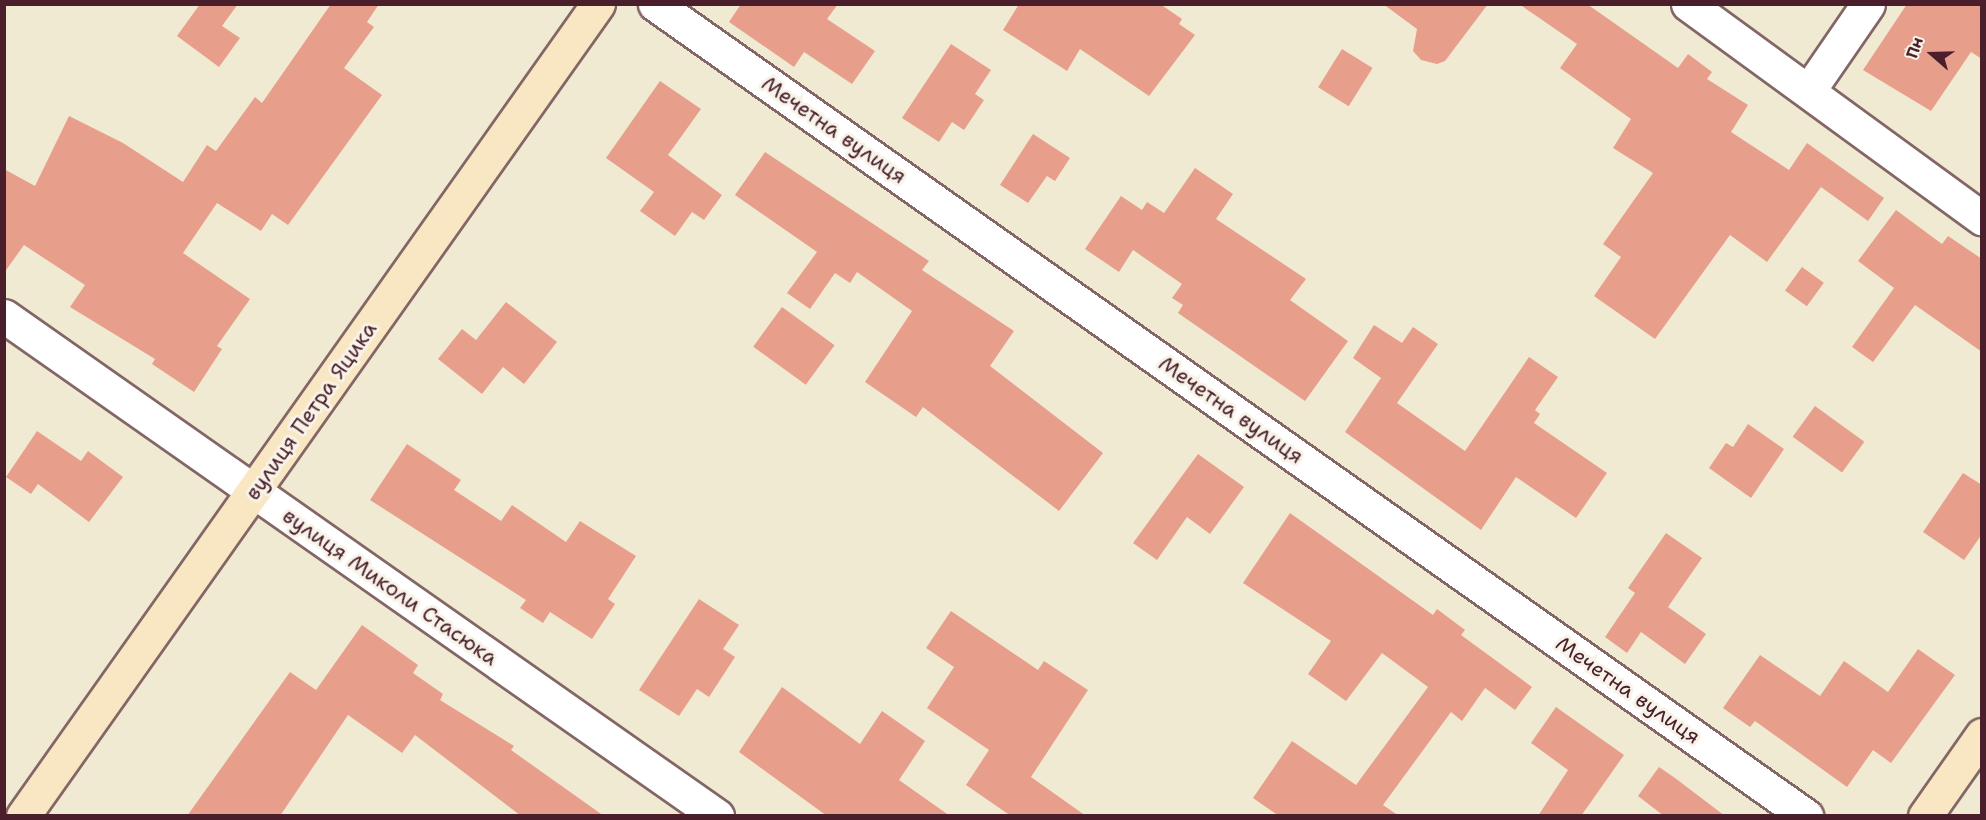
<!DOCTYPE html>
<html>
<head>
<meta charset="utf-8">
<style>
  body { margin:0 }
  #map { position:relative; width:1986px; height:820px; overflow:hidden; background:#f1ead3; font-family:"Shantell Sans",sans-serif }
  div>[style] { position:absolute }
  .building>* { inset:0; background:#e79f8b; transform-origin:0 0 }
  .roads { filter:drop-shadow(2px 0 #846666) drop-shadow(-2px 0 #846666) drop-shadow(0 2px #846666) drop-shadow(0 -2px #846666) }
  .street>* { height:33px; margin:-16.5px; padding:0 16.5px; transform-origin:16.5px; border-radius:16.5px; background:#fff }
  .secondary>* { height:33px; margin:-16.5px; padding:0 16.5px; transform-origin:16.5px; border-radius:16.5px; background:#f9e7c3 }
  span { translate:-50% -50%; white-space:nowrap; text-align:center; line-height:1.15; -webkit-text-stroke:6px #f7f3e8; paint-order:stroke }
  .street-label { font-size:21px; color:#4a1f2b }
  .frame { position:absolute; inset:0; border:6px solid #4a1f2b; pointer-events:none }
  .north { position:absolute; left:1902px; top:24px; width:60px; height:60px; -webkit-text-stroke:4px #f7f3e8; paint-order:stroke; rotate:290deg; font-size:16px; font-weight:700; line-height:24px; text-align:center; color:#4a1f2b }
  .north::after { content:''; display:block; margin:auto; width:21px; height:27px; background:#4a1f2b; clip-path:polygon(50% 0,100% 100%,50% 72%,0 100%) }
</style>
</head>
<body>
<div id="map">
  <div class="building">
    <div style="clip-path:polygon(200px 4px,238px 4px,222px 26px,240px 38px,219px 67px,177px 36px)"></div>
    <div style="clip-path:polygon(331px 4px,379px 4px,367px 22px,374px 27px,344px 68px,382px 95px,288px 225px,272px 214px,261px 231px,217px 203px,183px 253px,250px 299px,217px 346px,222px 349px,194px 392px,152px 364px,155px 359px,70px 307px,85px 285px,24px 245px,4px 273px,4px 169px,35px 186px,69px 116px,123px 143px,183px 182px,207px 145px,216px 151px,255px 97px,262px 103px)"></div>
    <div style="clip-path:polygon(741px 4px,838px 4px,827px 19px,875px 51px,852px 84px,804px 52px,794px 67px,729px 22px)"></div>
    <div style="clip-path:polygon(1019px 4px,1160px 4px,1182px 19px,1179px 24px,1195px 35px,1149px 96px,1080px 49px,1067px 71px,1003px 30px)"></div>
    <div style="clip-path:polygon(1383px 4px,1488px 4px,1445px 61px,1437px 64px,1421px 60px,1413px 51px,1417px 29px)"></div>
    <div style="clip-path:polygon(1519px 4px,1587px 4px,1678px 68px,1688px 54px,1712px 72px,1707px 79px,1748px 105px,1731px 132px,1789px 170px,1807px 143px,1884px 198px,1868px 221px,1821px 187px,1767px 262px,1730px 235px,1655px 339px,1594px 296px,1621px 257px,1603px 244px,1653px 173px,1613px 148px,1631px 119px,1560px 68px,1577px 44px)"></div>
    <div style="clip-path:polygon(1907px 4px,1982px 4px,1982px 59px,1971px 52px,1931px 111px,1863px 70px)"></div>
    <div style="clip-path:polygon(951px 44px,991px 70px,975px 94px,984px 100px,964px 130px,952px 122px,939px 142px,902px 118px)"></div>
    <div style="left:1342px;top:49px;width:36px;height:45px;rotate:32deg"></div>
    <div style="clip-path:polygon(660px 81px,701px 109px,668px 155px,722px 195px,704px 220px,692px 212px,675px 236px,640px 211px,654px 192px,606px 158px)"></div>
    <div style="clip-path:polygon(1033px 134px,1070px 158px,1055px 181px,1047px 176px,1028px 203px,1000px 185px)"></div>
    <div style="clip-path:polygon(765px 152px,929px 261px,922px 270px,1014px 331px,990px 366px,1103px 453px,1059px 511px,923px 407px,916px 417px,865px 382px,912px 311px,857px 272px,850px 283px,835px 273px,810px 309px,787px 293px,817px 252px,735px 195px)"></div>
    <div style="clip-path:polygon(1195px 168px,1233px 194px,1216px 219px,1306px 279px,1290px 300px,1348px 341px,1305px 401px,1178px 313px,1183px 305px,1172px 298px,1182px 284px,1133px 250px,1119px 272px,1085px 249px,1121px 196px,1142px 210px,1147px 202px,1164px 213px)"></div>
    <div style="clip-path:polygon(1896px 210px,1942px 244px,1948px 236px,1982px 259px,1982px 352px,1915px 305px,1873px 362px,1852px 347px,1894px 288px,1858px 261px)"></div>
    <div style="left:1802px;top:267px;width:27px;height:29px;rotate:36deg"></div>
    <div style="clip-path:polygon(506px 302px,557px 342px,524px 384px,503px 367px,482px 394px,438px 359px,462px 329px,476px 340px)"></div>
    <div style="left:782px;top:307px;width:65px;height:49px;rotate:36deg"></div>
    <div style="clip-path:polygon(1374px 325px,1402px 343px,1413px 327px,1438px 344px,1397px 403px,1465px 451px,1529px 357px,1558px 377px,1535px 410px,1540px 414px,1534px 423px,1607px 473px,1576px 518px,1516px 477px,1481px 530px,1345px 432px,1381px 378px,1353px 358px)"></div>
    <div style="left:1815px;top:406px;width:61px;height:38px;rotate:36deg"></div>
    <div style="clip-path:polygon(1748px 424px,1784px 449px,1751px 498px,1709px 468px,1726px 443px,1733px 447px)"></div>
    <div style="clip-path:polygon(37px 431px,81px 461px,88px 451px,123px 477px,89px 522px,38px 484px,31px 494px,6px 477px)"></div>
    <div style="clip-path:polygon(407px 444px,461px 480px,454px 490px,501px 521px,512px 505px,566px 542px,580px 521px,636px 556px,608px 599px,615px 604px,592px 639px,550px 612px,543px 623px,520px 608px,526px 600px,370px 500px)"></div>
    <div style="clip-path:polygon(1198px 454px,1244px 487px,1210px 534px,1187px 517px,1157px 560px,1133px 543px)"></div>
    <div style="clip-path:polygon(1963px 473px,1982px 485px,1982px 534px,1964px 560px,1923px 532px)"></div>
    <div style="clip-path:polygon(1290px 513px,1433px 615px,1437px 609px,1465px 630px,1461px 635px,1532px 687px,1515px 710px,1485px 688px,1462px 721px,1451px 712px,1383px 805px,1399px 816px,1279px 816px,1253px 798px,1292px 741px,1356px 785px,1428px 687px,1382px 653px,1346px 701px,1308px 674px,1331px 641px,1243px 583px)"></div>
    <div style="clip-path:polygon(1666px 533px,1702px 558px,1668px 607px,1706px 634px,1685px 664px,1641px 632px,1627px 653px,1605px 637px,1635px 593px,1628px 588px)"></div>
    <div style="clip-path:polygon(699px 599px,739px 625px,723px 649px,735px 657px,709px 697px,697px 689px,679px 716px,639px 690px)"></div>
    <div style="clip-path:polygon(951px 611px,1038px 670px,1044px 661px,1088px 690px,1031px 777px,1086px 816px,1011px 816px,966px 785px,989px 750px,927px 708px,954px 667px,926px 648px)"></div>
    <div style="clip-path:polygon(362px 625px,418px 665px,413px 673px,443px 694px,440px 700px,514px 746px,511px 750px,604px 816px,521px 816px,415px 735px,402px 753px,348px 715px,280px 816px,187px 816px,290px 672px,316px 690px)"></div>
    <div style="clip-path:polygon(1918px 649px,1955px 675px,1891px 763px,1873px 750px,1847px 787px,1755px 721px,1750px 727px,1723px 708px,1760px 655px,1820px 696px,1844px 661px,1888px 692px)"></div>
    <div style="clip-path:polygon(782px 687px,860px 744px,882px 711px,925px 741px,899px 780px,950px 816px,827px 816px,739px 752px)"></div>
    <div style="clip-path:polygon(1556px 707px,1624px 755px,1581px 816px,1538px 816px,1568px 770px,1531px 743px)"></div>
    <div style="clip-path:polygon(1659px 767px,1675px 778px,1725px 816px,1664px 816px,1638px 796px)"></div>
  </div>
  <div class="roads">
    <div class="street">
      <div style="left:655px;top:4px;width:1409px;rotate:35.2deg"></div>
      <div style="left:1688px;top:4px;width:364px;rotate:36.1deg"></div>
      <div style="left:1809px;top:90px;width:104px;rotate:-55.5deg"></div>
      <div style="left:4px;top:316px;width:871px;rotate:35.04deg"></div>
    </div>
    <div class="secondary">
      <div style="left:23px;top:816px;width:995px;rotate:-54.7deg"></div>
      <div style="left:1925px;top:816px;width:99px;rotate:-54.9deg"></div>
    </div>
  </div>
  <div class="street-label">
    <span style="left:834px;top:130px;rotate:35deg">Мечетна вулиця</span>
    <span style="left:1231px;top:410px;rotate:35deg">Мечетна вулиця</span>
    <span style="left:311px;top:411px;rotate:-55deg">вулиця Петра Яцика</span>
    <span style="left:390px;top:587px;rotate:35deg">вулиця Миколи Стасюка</span>
    <span style="left:1628px;top:690px;rotate:35deg">Мечетна вулиця</span>
  </div>
  <div class="frame"></div>
  <div class="north">Пн</div>
</div>
</body>
</html>
